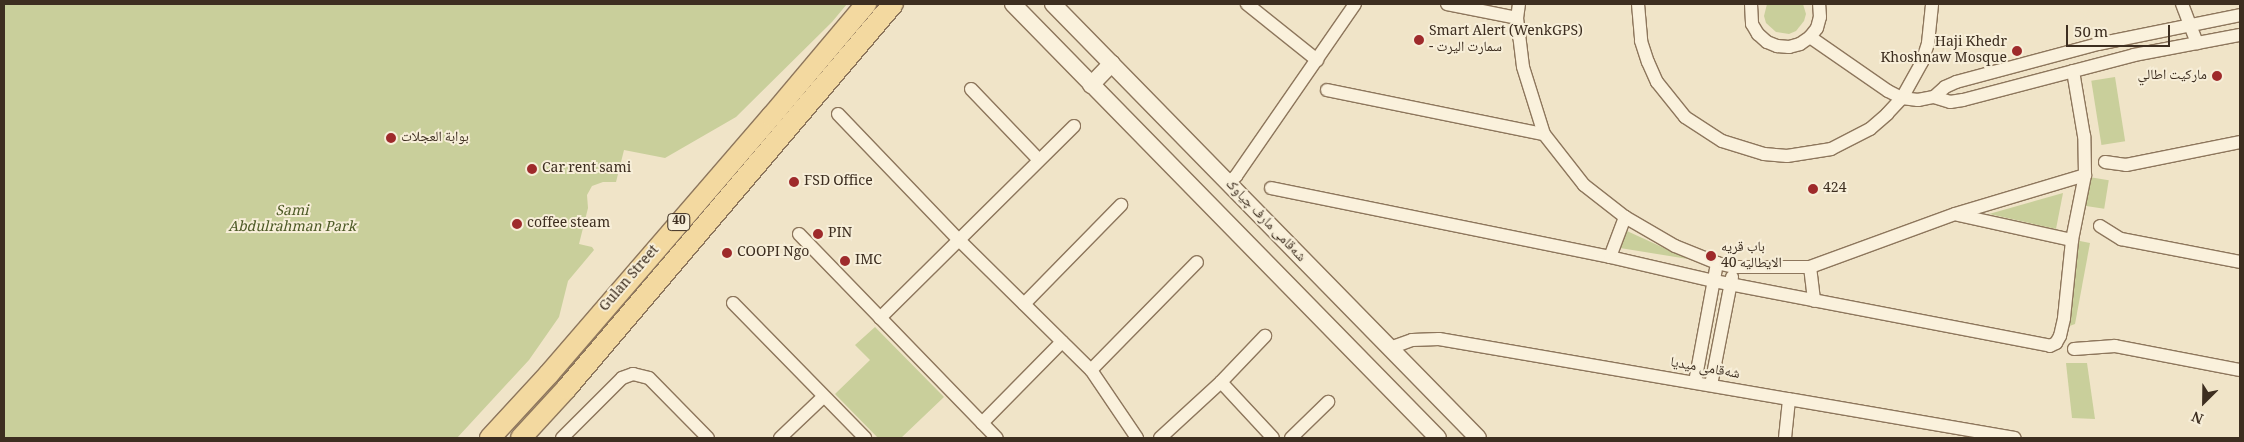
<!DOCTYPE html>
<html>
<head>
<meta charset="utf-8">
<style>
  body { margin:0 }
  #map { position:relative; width:2244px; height:442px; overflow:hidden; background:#f0e4c8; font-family:Georgia,"Noto Naskh Arabic",serif }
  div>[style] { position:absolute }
  .green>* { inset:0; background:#c9cf9b; transform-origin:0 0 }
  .roads { filter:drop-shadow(1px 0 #8d765c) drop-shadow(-1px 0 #8d765c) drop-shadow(0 1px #8d765c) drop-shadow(0 -1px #8d765c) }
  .minor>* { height:12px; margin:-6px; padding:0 6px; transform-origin:6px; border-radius:6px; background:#faf1dc }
  .tertiary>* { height:16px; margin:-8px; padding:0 8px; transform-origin:8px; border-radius:8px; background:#faf1dc }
  .primary>* { height:20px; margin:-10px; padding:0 10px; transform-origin:10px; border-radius:10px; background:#f3d9a0 }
  .dots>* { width:14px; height:14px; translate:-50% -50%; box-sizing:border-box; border:2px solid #f7eed8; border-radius:50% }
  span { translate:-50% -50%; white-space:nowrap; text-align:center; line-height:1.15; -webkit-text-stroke:4px #f7eed8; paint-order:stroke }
  .shield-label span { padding:1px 4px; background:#f7eed8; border:1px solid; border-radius:4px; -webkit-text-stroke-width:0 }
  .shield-label { font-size:12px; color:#3d2e20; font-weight:700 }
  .poi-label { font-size:14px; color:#3d2e20 }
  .left { translate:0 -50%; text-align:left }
  .right { translate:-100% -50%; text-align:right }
  .park-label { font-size:14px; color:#4d5a26; font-style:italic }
  .street-label { font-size:14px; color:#3d2e20 }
  .frame { position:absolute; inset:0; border:5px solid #3d2e20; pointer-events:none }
  .north { position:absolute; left:2179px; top:377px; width:50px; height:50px; -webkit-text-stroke:4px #f7eed8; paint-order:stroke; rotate:203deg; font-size:14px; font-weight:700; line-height:20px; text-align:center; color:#3d2e20 }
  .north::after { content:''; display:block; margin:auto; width:18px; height:22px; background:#3d2e20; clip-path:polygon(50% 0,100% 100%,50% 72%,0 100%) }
  .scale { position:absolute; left:2066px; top:25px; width:104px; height:22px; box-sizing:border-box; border:2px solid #3d2e20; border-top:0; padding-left:6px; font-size:15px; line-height:18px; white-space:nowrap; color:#3d2e20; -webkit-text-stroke:4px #f7eed8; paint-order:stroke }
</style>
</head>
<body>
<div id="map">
  <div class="green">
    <div style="clip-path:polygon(4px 4px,847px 4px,832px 22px,736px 117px,665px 158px,624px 150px,616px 182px,603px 182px,592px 186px,587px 195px,588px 208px,579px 244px,592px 247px,594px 250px,568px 281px,559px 317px,529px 360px,457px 438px,4px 438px)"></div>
    <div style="clip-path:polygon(1767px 4px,1803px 4px,1806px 14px,1804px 21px,1796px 31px,1789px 34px,1776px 32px,1766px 23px,1764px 16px)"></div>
    <div style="left:2115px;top:77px;width:65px;height:24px;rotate:81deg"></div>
    <div style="left:2089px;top:177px;width:20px;height:29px;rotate:9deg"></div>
    <div style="clip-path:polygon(2063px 193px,2056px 229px,1989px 214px)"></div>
    <div style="clip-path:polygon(1627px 231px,1688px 259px,1620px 248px)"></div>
    <div style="clip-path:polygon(2075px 240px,2090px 243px,2075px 324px,2064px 328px)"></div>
    <div style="clip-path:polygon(875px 327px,944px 397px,901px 438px,878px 438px,835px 394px,870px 360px,855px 345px)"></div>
    <div style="clip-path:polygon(2066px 363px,2087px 363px,2095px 419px,2072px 418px)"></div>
  </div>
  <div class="roads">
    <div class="minor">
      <div style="left:1247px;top:4px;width:90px;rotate:38.7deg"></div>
      <div style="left:1447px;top:4px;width:71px;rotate:11.3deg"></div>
      <div style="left:1519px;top:4px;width:14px;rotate:98deg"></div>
      <div style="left:1517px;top:18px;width:49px;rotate:83deg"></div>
      <div style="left:1523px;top:67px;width:70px;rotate:72.6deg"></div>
      <div style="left:1544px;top:134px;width:65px;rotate:51.9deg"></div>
      <div style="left:1584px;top:185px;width:52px;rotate:38deg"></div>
      <div style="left:1625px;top:217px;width:58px;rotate:30.1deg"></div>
      <div style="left:1675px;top:246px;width:45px;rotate:22deg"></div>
      <div style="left:1717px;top:263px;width:17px;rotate:13deg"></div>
      <div style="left:1734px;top:267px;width:76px"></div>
      <div style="left:1810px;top:267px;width:154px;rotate:-20.1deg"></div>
      <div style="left:1955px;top:214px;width:136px;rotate:-16.7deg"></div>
      <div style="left:1638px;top:4px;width:37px;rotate:85deg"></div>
      <div style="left:1641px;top:41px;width:22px;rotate:72deg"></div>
      <div style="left:1648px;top:62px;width:22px;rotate:66deg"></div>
      <div style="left:1657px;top:82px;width:45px;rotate:51.3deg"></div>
      <div style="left:1685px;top:117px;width:44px;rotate:33deg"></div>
      <div style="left:1722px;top:141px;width:44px;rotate:17.2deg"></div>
      <div style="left:1764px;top:154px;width:23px;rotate:5deg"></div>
      <div style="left:1787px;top:156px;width:45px;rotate:-9deg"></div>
      <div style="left:1831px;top:149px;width:44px;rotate:-27.1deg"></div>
      <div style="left:1870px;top:129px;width:23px;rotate:-41deg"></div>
      <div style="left:1887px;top:114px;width:22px;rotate:-47deg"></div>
      <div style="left:1902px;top:98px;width:41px;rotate:-60.9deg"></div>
      <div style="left:1922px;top:62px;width:20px;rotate:-72deg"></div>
      <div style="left:1928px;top:43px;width:39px;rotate:-84deg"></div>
      <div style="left:1751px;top:4px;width:20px;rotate:87deg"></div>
      <div style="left:1752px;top:24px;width:12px;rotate:59deg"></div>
      <div style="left:1758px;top:34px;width:12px;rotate:42deg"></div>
      <div style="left:1767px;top:42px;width:11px;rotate:22deg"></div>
      <div style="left:1777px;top:46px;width:12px;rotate:5deg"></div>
      <div style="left:1789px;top:47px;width:11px;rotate:-15deg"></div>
      <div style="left:1800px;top:44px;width:12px;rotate:-35deg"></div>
      <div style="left:1810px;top:37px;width:11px;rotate:-52deg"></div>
      <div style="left:1817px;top:28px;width:11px;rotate:-75deg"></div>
      <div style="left:1820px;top:17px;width:13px;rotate:-94deg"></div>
      <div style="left:2182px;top:4px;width:42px;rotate:69deg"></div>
      <div style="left:1810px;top:37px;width:95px;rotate:34.7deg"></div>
      <div style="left:1888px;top:91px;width:16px;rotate:27deg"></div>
      <div style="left:1902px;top:98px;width:16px;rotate:7deg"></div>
      <div style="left:1918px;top:100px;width:16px;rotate:-11deg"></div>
      <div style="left:1934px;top:97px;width:15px;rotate:-42deg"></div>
      <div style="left:1945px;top:87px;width:12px;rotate:-24deg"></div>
      <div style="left:1956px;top:82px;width:147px;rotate:-15deg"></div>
      <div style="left:2098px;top:44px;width:145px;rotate:-11.5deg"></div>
      <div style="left:971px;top:89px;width:98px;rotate:46.2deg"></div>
      <div style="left:1327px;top:90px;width:221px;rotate:11.5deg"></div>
      <div style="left:1934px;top:97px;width:17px;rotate:17deg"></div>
      <div style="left:1950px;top:102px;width:13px;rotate:-9deg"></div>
      <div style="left:1963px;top:100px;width:177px;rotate:-14.7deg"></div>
      <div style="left:2134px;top:55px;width:108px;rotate:-10.7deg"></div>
      <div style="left:838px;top:114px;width:173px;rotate:46.2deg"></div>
      <div style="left:958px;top:239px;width:187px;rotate:44.6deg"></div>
      <div style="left:1091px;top:370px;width:82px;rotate:55.9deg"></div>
      <div style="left:2105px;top:162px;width:21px;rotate:8deg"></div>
      <div style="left:2126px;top:165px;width:116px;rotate:-11.4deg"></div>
      <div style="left:1228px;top:183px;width:11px;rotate:-41deg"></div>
      <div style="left:1236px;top:176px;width:209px;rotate:-55.3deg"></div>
      <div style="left:1271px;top:188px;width:346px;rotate:11.5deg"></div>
      <div style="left:1610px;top:257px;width:107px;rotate:13deg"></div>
      <div style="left:1714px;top:281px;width:342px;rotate:10.9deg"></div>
      <div style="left:2050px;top:346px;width:7px;rotate:-27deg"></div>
      <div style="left:2056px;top:343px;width:8px;rotate:-60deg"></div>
      <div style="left:2060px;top:336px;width:18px;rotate:-77deg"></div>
      <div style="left:2064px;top:318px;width:78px;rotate:-84.1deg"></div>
      <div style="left:2072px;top:240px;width:66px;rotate:-78.7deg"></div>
      <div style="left:2085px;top:175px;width:39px;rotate:-91deg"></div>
      <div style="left:2084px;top:136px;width:66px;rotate:-99.6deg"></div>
      <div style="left:1958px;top:215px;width:117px;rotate:12.4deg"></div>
      <div style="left:2100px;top:226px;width:25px;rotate:32deg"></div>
      <div style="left:2121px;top:239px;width:121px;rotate:10.9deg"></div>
      <div style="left:799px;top:234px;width:284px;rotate:45.9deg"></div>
      <div style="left:1610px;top:257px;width:43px;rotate:-69.4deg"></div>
      <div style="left:1810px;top:267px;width:34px;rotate:83deg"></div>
      <div style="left:733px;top:303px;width:189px;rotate:45.6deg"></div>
      <div style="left:1024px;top:304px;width:139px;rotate:-45.6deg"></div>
      <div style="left:880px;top:318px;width:273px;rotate:-44.7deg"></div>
      <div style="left:1390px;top:348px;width:23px;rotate:-20deg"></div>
      <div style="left:1412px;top:340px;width:27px;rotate:-2deg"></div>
      <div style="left:1439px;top:339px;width:584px;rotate:9.75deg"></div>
      <div style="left:2074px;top:349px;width:41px;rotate:-4.2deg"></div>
      <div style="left:2115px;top:346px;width:127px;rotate:10.9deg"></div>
      <div style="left:1091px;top:370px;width:151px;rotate:-45.5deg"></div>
      <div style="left:1221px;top:382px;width:76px;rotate:47.1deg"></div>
      <div style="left:1695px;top:382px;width:121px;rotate:-79.5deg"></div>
      <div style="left:1711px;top:385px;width:110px;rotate:-79deg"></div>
      <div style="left:982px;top:423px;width:114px;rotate:-45.4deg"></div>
      <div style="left:562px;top:438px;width:85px;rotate:-45deg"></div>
      <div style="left:622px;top:378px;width:12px;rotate:-20deg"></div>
      <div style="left:633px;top:374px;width:16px;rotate:14deg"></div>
      <div style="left:649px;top:378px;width:84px;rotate:45.5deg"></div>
      <div style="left:780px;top:438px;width:59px;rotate:-43.6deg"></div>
      <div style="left:1160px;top:438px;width:83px;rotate:-42.6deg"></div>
      <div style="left:1221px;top:382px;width:64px;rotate:-46.3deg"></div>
      <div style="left:1291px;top:438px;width:52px;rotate:-44.2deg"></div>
      <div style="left:1785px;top:438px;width:39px;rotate:-84deg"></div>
    </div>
    <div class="tertiary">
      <div style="left:1013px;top:4px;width:607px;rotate:45.6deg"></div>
      <div style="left:1053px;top:4px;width:607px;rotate:45.6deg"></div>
      <div style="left:1091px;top:85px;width:30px;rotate:-46deg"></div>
    </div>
    <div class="primary">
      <div style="left:490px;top:438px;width:87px;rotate:-47.3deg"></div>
      <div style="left:549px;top:374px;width:340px;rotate:-49.2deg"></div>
      <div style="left:771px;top:117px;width:148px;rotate:-49.9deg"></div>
      <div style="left:521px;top:438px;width:67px;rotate:-47.4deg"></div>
      <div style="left:566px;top:389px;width:505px;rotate:-49.66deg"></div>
    </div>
  </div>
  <div class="dots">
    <div style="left:1419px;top:40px;background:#9e2a2b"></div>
    <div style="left:2017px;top:51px;background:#9e2a2b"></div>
    <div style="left:2217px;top:76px;background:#9e2a2b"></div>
    <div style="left:391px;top:138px;background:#9e2a2b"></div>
    <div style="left:532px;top:169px;background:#9e2a2b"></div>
    <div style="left:794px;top:182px;background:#9e2a2b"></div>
    <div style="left:1813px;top:189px;background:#9e2a2b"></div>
    <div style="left:517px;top:224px;background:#9e2a2b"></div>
    <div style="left:818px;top:234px;background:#9e2a2b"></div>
    <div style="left:727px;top:253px;background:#9e2a2b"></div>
    <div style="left:1711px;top:256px;background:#9e2a2b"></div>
    <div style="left:845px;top:261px;background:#9e2a2b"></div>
  </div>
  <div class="shield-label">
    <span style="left:679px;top:222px">40</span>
  </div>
  <div class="poi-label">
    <span class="left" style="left:1429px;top:40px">Smart Alert (WenkGPS)<br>- سمارت اليرت</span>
    <span class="right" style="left:2007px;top:51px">Haji Khedr<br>Khoshnaw Mosque</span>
    <span class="right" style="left:2207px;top:76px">ماركيت اطالي</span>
    <span class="left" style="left:401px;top:138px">بوابة العجلات</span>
    <span class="left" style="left:542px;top:169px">Car rent sami</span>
    <span class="left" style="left:804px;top:182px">FSD Office</span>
    <span class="left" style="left:1823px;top:189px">424</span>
    <span class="left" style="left:527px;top:224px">coffee steam</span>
    <span class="left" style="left:828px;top:234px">PIN</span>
    <span class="left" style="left:1721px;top:256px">باب قريه<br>الايطاليه 40</span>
    <span class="left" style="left:737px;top:253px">COOPI Ngo</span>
    <span class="left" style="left:855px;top:261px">IMC</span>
  </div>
  <div class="park-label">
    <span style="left:292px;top:220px">Sami<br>Abdulrahman Park</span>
  </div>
  <div class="street-label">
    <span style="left:1265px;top:221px;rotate:46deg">شەقامی مارف چیاوک</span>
    <span style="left:630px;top:279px;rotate:-49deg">Gulan Street</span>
    <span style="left:1705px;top:369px;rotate:10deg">شەقامی میدیا</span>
  </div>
  <div class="frame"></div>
  <div class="north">N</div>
  <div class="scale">50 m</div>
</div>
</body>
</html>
